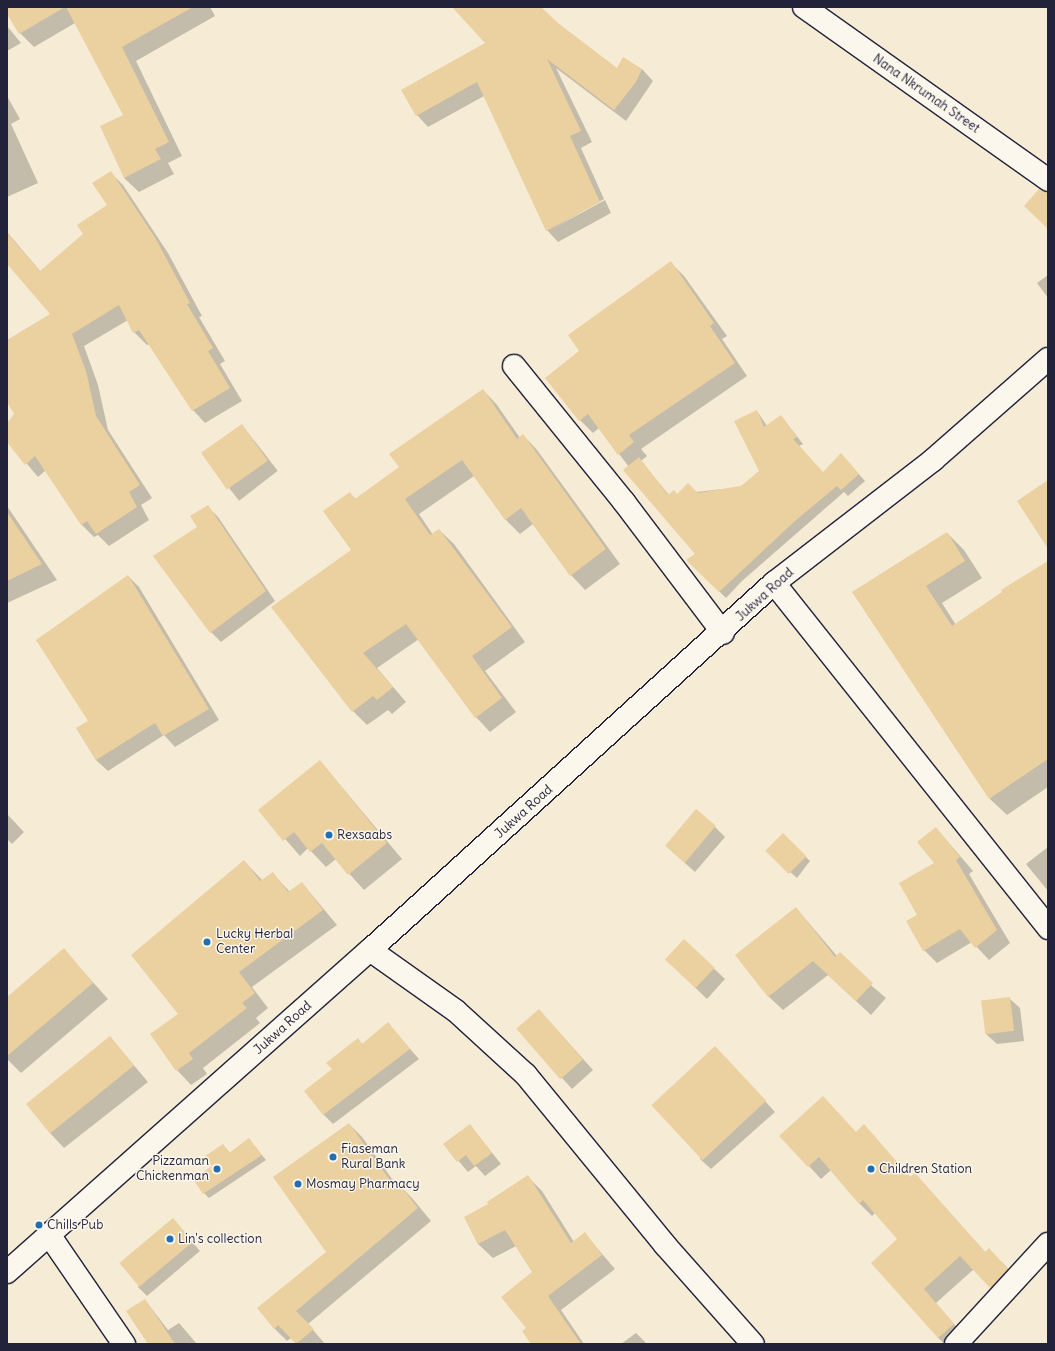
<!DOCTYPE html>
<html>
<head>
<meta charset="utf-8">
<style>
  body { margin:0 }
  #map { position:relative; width:1055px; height:1351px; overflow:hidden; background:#f6ebd5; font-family:Delius,sans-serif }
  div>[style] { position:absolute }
  .shadow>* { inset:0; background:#0003; transform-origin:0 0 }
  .building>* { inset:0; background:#ebd0a0; transform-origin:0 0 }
  .roads { filter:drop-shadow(1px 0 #22223b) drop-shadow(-1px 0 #22223b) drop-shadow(0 1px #22223b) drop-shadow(0 -1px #22223b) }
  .minor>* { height:22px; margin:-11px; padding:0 11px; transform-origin:11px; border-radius:11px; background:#fbf7ec }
  .major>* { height:22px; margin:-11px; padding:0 11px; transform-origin:11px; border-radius:11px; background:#fbf7ec }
  .dots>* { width:11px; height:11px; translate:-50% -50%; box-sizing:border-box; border:2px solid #fbf7ec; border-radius:50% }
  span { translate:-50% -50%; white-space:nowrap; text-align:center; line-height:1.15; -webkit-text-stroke:3px #fbf7ec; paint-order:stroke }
  .street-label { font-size:13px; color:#22223b }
  .poi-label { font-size:13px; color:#22223b }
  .left { translate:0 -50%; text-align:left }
  .right { translate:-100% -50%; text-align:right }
  .frame { position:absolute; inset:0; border:8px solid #22223b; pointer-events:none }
</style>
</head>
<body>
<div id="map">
  <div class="shadow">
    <div style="clip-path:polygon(11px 7px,210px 7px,215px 16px,136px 61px,182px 156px,168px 163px,174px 174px,139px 192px,124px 178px,125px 115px,75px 23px,34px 47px,20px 33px,7px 12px)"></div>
    <div style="clip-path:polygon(466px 7px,540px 7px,557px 24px,617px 69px,642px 69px,653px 81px,626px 121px,556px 68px,592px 142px,581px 148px,604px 199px,550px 230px,605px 200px,611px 213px,558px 242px,547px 230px,484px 96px,428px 127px,417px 115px,486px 44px)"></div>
    <div style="clip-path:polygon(7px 26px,21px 43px,7px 51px)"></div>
    <div style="clip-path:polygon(7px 96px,20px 119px,11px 124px,38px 183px,7px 197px)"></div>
    <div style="clip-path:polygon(110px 172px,123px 185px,168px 253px,202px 316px,199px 317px,225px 361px,220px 364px,242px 401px,205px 423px,193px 410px,149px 344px,147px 345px,134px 332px,128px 320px,84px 346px,98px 385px,108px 430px,152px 498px,141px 505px,149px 520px,109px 546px,98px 535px,94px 537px,81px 524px,46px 470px,38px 477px,7px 440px,7px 424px,16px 415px,7px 400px,7px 341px,52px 314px,7px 263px,7px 232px,41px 272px,84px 234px,109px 205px)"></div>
    <div style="clip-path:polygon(671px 263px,684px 276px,727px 336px,722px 339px,747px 376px,641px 449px,647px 456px,641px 461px,669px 495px,741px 487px,760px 471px,757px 411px,767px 426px,781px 416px,803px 444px,799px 446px,823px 473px,847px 461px,865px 481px,848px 496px,844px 492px,742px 581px,726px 598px,687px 560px,696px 554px,599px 428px,593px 433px,580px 420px,580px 351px)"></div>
    <div style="clip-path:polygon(1048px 275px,1048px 298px,1037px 283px)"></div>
    <div style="clip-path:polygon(483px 390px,497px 405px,520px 438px,523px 435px,537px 450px,620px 564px,585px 590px,571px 575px,533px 524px,520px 534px,505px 519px,474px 476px,419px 514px,433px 535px,439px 530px,454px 544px,525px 642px,485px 671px,516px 712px,490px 732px,476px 717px,419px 639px,377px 668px,406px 702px,392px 714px,388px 710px,367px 725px,353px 711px,353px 550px,349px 493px,356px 499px,400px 468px)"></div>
    <div style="left:242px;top:425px;width:58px;height:49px;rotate:52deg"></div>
    <div style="clip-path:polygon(7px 506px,57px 580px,7px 603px)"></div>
    <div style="clip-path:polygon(207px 506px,218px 517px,275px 601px,221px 642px,211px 632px,198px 527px)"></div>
    <div style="clip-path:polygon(947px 533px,964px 550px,982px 578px,942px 603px,956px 625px,1048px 562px,1048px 787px,1007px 815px,990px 799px,853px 592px)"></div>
    <div style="clip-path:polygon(128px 576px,139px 587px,219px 720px,175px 747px,164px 735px,108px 771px,96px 760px,77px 729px,89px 721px)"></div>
    <div style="clip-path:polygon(320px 761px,402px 859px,364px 890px,336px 859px,326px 867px,308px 848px,300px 856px,260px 810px)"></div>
    <div style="clip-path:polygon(7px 814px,24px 832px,12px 844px,7px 839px)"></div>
    <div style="clip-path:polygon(715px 827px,725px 837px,695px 872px,666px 846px)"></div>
    <div style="clip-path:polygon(936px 828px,973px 871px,969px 874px,1010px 943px,989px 960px,972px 942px,937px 963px,924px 950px,918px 915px,935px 864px)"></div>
    <div style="clip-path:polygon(783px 835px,810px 861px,797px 878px,771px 855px)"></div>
    <div style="clip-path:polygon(1048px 847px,1048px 891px,1026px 864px)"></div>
    <div style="clip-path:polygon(244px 861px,263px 881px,273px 874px,290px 892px,302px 883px,337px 925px,252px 987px,268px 1008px,256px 1018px,260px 1023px,203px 1068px,207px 1074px,191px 1085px,177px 1070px,152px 1034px,179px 1014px)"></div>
    <div style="clip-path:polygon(796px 908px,837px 956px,886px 998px,871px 1015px,828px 975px,783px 1010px,768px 996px)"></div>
    <div style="clip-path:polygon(684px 940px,725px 979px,707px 999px,677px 970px)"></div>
    <div style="clip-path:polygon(64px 950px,108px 999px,21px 1073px,7px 1059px,7px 998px)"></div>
    <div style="clip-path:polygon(1009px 998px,1020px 1008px,1024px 1041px,997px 1044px,986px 1034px)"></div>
    <div style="clip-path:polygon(549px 1021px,593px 1070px,572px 1089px,562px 1078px)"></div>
    <div style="clip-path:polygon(388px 1024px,419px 1059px,333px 1124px,323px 1114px,334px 1069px,358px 1040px,363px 1045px)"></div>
    <div style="clip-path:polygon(110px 1037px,148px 1082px,64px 1148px,49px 1132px)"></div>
    <div style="clip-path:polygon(725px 1057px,775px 1112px,711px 1169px,700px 1159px)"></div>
    <div style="clip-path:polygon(349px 1124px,362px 1137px,397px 1186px,399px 1185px,412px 1198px,431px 1221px,308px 1324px,325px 1344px,297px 1344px,291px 1338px,287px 1341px,274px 1328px,328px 1252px)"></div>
    <div style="clip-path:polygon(470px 1125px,501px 1164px,485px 1176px,476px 1166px,468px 1172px,444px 1144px)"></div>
    <div style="clip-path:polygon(864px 1126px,911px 1178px,927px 1187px,986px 1253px,1002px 1262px,1020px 1282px,1004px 1300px,974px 1269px,936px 1303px,966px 1338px,958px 1344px,945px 1344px,938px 1338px,898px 1239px,875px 1213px,872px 1216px,859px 1203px,831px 1170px,821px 1179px,781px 1136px,856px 1133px)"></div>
    <div style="clip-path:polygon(249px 1140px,266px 1160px,209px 1198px,204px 1193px,223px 1145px,230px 1153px)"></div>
    <div style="clip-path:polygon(528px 1177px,542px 1191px,574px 1242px,585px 1234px,615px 1269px,561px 1310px,584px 1344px,532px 1344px,528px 1328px,533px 1272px,516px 1246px,493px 1258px,478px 1244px,465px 1218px,489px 1205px)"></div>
    <div style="clip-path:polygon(173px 1219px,200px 1251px,147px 1296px,138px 1287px)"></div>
    <div style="clip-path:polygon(145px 1300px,168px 1330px,179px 1323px,197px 1344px,149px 1344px)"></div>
    <div style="clip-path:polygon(636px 1333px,647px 1344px,621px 1344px)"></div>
  </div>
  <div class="building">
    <div style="clip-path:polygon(7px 7px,65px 7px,19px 34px,7px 14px)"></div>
    <div style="clip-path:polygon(66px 7px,193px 7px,122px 47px,169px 142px,155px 149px,161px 159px,124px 178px,100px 126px,123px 115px)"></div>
    <div style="clip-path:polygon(452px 7px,541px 7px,558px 23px,617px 68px,623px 57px,642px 69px,636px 82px,614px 110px,547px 59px,581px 131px,570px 136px,600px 202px,546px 231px,477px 82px,416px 116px,401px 90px,485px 43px)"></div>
    <div style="clip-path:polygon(111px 171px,156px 239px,190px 303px,187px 304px,213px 348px,208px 351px,230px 388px,192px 411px,139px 330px,133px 333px,119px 305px,72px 334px,86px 371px,96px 416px,140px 485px,129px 492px,137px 507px,96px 534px,87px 521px,81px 525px,35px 456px,25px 465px,7px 442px,7px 423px,14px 414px,7px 402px,7px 340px,50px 314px,7px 264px,7px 233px,40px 271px,83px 234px,77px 225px,107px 205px,92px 183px)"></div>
    <div style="clip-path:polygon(1039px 189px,1048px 192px,1048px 229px,1024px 206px)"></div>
    <div style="clip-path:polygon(671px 261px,714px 323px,710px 326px,735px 363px,629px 435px,634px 442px,618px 455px,588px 414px,579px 421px,545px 378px,579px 351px,568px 335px)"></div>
    <div style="clip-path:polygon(483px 389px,517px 439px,523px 434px,606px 549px,570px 576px,521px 508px,505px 520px,462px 460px,405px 499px,430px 535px,439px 529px,512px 627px,472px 656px,502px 698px,475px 718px,406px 624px,363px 653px,393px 687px,377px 700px,373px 696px,352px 712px,271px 607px,351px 550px,323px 511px,350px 492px,355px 499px,399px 467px,389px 454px)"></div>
    <div style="clip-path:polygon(757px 410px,764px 427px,781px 415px,797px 437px,793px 439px,823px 472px,841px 453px,859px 474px,841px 490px,837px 486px,795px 521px,719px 592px,686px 560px,695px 554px,623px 470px,639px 457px,668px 495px,674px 490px,677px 494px,688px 483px,698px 493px,741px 486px,759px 471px,734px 421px)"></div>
    <div style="left:242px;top:424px;width:45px;height:50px;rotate:55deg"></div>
    <div style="clip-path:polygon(1048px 480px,1048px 549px,1017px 501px)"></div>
    <div style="clip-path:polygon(208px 505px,266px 591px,210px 633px,153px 556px,197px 527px,190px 516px)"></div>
    <div style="clip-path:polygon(7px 512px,42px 564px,7px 581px)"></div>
    <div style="clip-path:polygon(947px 532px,965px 561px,926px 586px,952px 626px,1002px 592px,1001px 590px,1048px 561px,1048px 759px,989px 799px,852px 592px)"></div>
    <div style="clip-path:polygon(128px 575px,209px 709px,163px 736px,155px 723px,96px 760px,76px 728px,88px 721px,36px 640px)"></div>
    <div style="clip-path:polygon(320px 760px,387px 843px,348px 875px,322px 843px,310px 852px,294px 832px,283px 841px,258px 810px)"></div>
    <div style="left:696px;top:809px;width:26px;height:48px;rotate:40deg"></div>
    <div style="clip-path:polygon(936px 827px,960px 857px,956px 860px,997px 930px,975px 948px,960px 929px,923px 951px,906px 921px,917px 915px,899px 883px,934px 863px,917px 842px)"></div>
    <div style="left:783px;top:833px;width:33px;height:25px;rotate:45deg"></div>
    <div style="clip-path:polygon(244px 860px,260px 881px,273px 872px,288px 892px,302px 882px,323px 910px,239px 972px,255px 993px,242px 1003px,247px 1008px,189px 1053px,193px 1059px,176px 1071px,150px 1034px,178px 1014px,131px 955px)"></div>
    <div style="clip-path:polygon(796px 907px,835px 957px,840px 952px,873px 983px,856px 1001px,813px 961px,768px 997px,735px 955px)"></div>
    <div style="left:684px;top:939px;width:42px;height:28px;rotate:43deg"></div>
    <div style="clip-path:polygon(64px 948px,93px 983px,7px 1056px,7px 997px)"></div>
    <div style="left:1010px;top:997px;width:34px;height:29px;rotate:83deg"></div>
    <div style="left:539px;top:1009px;width:67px;height:30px;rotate:49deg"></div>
    <div style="clip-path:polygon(388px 1022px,410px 1049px,323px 1115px,304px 1091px,332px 1069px,326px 1063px,358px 1038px,362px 1044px)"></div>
    <div style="left:110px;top:1036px;width:38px;height:108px;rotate:51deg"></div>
    <div style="left:715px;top:1046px;width:75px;height:87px;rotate:47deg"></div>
    <div style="clip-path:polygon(823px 1096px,856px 1132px,864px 1124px,910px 1177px,915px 1173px,985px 1252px,989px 1248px,1008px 1269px,990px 1288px,960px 1256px,924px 1289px,954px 1324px,938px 1338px,871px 1263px,897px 1239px,863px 1200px,859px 1204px,819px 1157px,808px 1167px,779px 1136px)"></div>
    <div style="clip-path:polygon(349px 1123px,395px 1187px,399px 1184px,418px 1208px,296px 1311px,314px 1329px,296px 1344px,278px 1325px,274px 1329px,257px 1308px,326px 1252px,273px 1177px)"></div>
    <div style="clip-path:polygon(470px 1124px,492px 1153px,474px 1166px,466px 1155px,457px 1162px,443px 1144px)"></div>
    <div style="clip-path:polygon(249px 1138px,262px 1155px,203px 1194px,193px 1179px,212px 1166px,205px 1156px,223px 1144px,229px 1153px)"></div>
    <div style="clip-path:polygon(528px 1175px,571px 1243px,585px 1232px,602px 1255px,548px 1296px,581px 1344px,531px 1344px,522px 1331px,526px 1328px,501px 1297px,532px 1272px,505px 1230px,478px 1244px,464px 1217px,488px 1204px,487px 1202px)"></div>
    <div style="left:173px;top:1218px;width:31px;height:70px;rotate:50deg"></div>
    <div style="clip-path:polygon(145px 1299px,175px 1344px,148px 1344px,126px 1311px)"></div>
  </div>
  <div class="roads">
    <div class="minor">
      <div style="left:804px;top:7px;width:299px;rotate:35.3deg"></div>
      <div style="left:514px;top:366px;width:175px;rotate:51deg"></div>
      <div style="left:624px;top:502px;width:164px;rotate:52.9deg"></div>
      <div style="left:774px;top:583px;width:441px;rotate:51.5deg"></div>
      <div style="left:370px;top:950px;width:105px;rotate:35.3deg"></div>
      <div style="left:456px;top:1011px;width:95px;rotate:42.4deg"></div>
      <div style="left:526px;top:1075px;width:220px;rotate:50.7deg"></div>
      <div style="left:665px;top:1245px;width:132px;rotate:48.4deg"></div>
      <div style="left:50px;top:1236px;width:131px;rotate:55.6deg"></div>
      <div style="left:956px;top:1344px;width:136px;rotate:-47.4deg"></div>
    </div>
    <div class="major">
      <div style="left:7px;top:1272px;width:485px;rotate:-41.6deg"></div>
      <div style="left:370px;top:950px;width:546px;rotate:-42.25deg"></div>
      <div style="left:774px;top:583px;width:201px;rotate:-37.7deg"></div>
      <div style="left:933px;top:460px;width:153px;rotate:-41.3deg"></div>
    </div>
  </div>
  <div class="dots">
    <div style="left:329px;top:835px;background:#1f6fb2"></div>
    <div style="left:207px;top:942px;background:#1f6fb2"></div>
    <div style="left:333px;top:1157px;background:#1f6fb2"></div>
    <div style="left:217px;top:1169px;background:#1f6fb2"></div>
    <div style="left:871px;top:1169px;background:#1f6fb2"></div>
    <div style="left:298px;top:1184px;background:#1f6fb2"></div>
    <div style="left:39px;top:1225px;background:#1f6fb2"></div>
    <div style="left:170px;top:1239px;background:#1f6fb2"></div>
  </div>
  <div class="street-label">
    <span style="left:926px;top:94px;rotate:35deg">Nana Nkrumah Street</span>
    <span style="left:765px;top:595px;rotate:-42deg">Jukwa Road</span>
    <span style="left:524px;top:812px;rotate:-42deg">Jukwa Road</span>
    <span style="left:283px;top:1028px;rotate:-42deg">Jukwa Road</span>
  </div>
  <div class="poi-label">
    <span class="left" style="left:337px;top:835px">Rexsaabs</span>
    <span class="left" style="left:216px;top:942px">Lucky Herbal<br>Center</span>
    <span class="left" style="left:341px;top:1157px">Fiaseman<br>Rural Bank</span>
    <span class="right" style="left:209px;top:1169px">Pizzaman<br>Chickenman</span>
    <span class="left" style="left:879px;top:1169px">Children Station</span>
    <span class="left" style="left:306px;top:1184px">Mosmay Pharmacy</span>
    <span class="left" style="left:47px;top:1225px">Chills Pub</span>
    <span class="left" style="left:178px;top:1239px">Lin's collection</span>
  </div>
  <div class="frame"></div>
</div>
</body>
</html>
